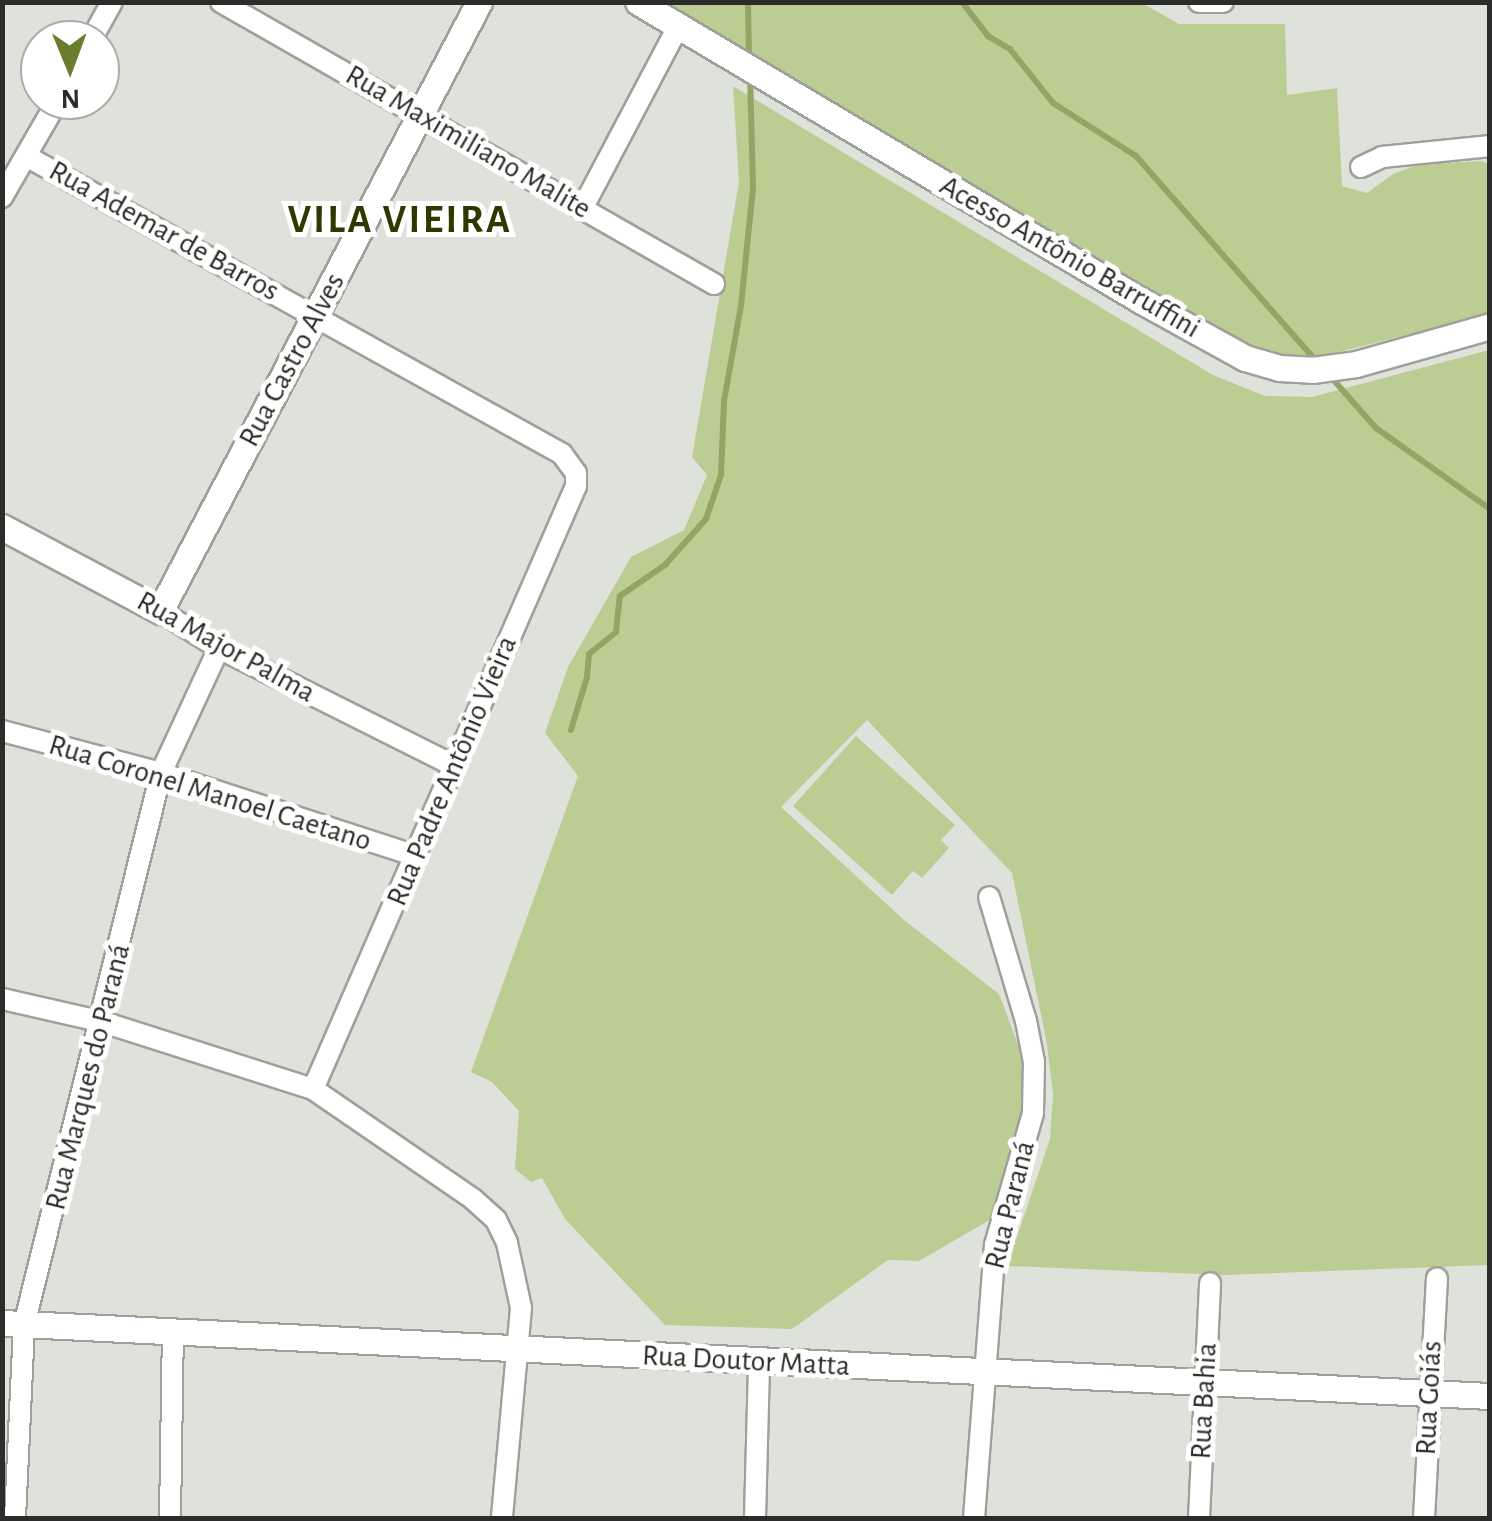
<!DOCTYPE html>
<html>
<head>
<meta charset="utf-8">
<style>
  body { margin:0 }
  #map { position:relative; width:1492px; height:1521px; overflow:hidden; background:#dfe2da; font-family:"Alegreya Sans",sans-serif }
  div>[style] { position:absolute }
  .green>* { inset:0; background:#bccd94 }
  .stream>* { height:6px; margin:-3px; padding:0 3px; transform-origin:3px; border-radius:3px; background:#92a565 }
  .roads { filter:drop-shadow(2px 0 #9ea19a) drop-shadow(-2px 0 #9ea19a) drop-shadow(0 2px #9ea19a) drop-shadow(0 -2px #9ea19a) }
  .minor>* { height:20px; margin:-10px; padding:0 10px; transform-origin:10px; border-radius:10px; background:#fff }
  .tertiary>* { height:25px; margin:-12.5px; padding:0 12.5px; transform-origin:12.5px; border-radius:12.5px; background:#fff }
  span { translate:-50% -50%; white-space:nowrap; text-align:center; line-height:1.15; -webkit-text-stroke:10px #fff; paint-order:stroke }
  .street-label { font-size:30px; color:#2c2d2a }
  .district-label { font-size:40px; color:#2d3900; font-weight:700; letter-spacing:2.5px }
  .frame { position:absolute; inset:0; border:5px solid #2c2d2a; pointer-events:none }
  .north { position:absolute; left:20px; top:20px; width:100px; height:100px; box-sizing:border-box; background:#fff; border:2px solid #ababaa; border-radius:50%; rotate:179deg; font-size:28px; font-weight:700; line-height:40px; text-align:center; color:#2c2d2a }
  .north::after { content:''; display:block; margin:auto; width:35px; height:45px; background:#697d2d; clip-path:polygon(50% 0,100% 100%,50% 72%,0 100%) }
</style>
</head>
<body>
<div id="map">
  <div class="green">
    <div style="clip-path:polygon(1140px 2px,1179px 24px,1285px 24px,1287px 95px,1337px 88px,1342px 186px,1367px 193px,1393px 174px,1420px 164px,1482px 161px,1489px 165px,1489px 314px,1327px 355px,1283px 357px,1237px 347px,664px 3px)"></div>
    <div style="clip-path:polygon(733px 86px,1213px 375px,1265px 396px,1312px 397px,1489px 350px,1489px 1265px,1225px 1275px,1007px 1266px,1050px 1139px,1053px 1095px,1047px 1044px,1012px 873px,867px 720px,781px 807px,904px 920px,999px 994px,1020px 1050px,1027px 1097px,995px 1217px,919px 1261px,888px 1260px,792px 1329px,665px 1325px,565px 1219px,542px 1178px,531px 1182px,515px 1169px,519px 1111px,492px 1082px,471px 1072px,578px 776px,545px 733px,568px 667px,631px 557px,684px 530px,707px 475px,692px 457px,739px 182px)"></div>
    <div style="clip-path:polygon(856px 736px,955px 825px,941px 840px,949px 848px,922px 878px,913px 871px,892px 895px,793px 806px)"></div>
  </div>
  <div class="stream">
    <div style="left:748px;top:2px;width:57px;rotate:89deg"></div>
    <div style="left:962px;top:2px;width:43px;rotate:52.6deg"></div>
    <div style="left:988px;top:36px;width:26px;rotate:31deg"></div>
    <div style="left:1010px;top:49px;width:69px;rotate:51.5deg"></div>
    <div style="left:1053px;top:103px;width:98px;rotate:32.6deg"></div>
    <div style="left:1136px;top:156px;width:276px;rotate:48.7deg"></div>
    <div style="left:1330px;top:376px;width:69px;rotate:48.5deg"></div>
    <div style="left:1376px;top:428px;width:140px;rotate:35.4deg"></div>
    <div style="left:571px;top:730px;width:55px;rotate:-73.2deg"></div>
    <div style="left:587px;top:677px;width:23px;rotate:-85deg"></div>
    <div style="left:589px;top:654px;width:35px;rotate:-39deg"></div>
    <div style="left:616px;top:632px;width:36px;rotate:-84deg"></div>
    <div style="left:620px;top:596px;width:55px;rotate:-34.6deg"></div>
    <div style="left:665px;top:565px;width:62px;rotate:-48.3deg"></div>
    <div style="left:706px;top:519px;width:46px;rotate:-71.2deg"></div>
    <div style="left:721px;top:475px;width:74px;rotate:-87.7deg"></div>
    <div style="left:724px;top:401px;width:97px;rotate:-79.9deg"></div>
    <div style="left:741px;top:306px;width:119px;rotate:-84.2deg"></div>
    <div style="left:753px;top:188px;width:112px;rotate:-91.5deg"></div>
  </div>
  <div class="roads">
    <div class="minor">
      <div style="left:221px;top:2px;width:568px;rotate:29.77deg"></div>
      <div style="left:1199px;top:2px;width:24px"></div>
      <div style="left:91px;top:40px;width:43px;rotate:-61.1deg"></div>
      <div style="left:26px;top:156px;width:613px;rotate:29.07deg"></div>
      <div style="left:562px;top:454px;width:24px;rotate:54deg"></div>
      <div style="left:576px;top:473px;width:13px;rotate:90deg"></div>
      <div style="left:576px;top:486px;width:658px;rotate:113.56deg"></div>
      <div style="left:1361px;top:167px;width:23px;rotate:-25deg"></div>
      <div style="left:1382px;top:157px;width:109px;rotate:-5.8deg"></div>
      <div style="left:2px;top:197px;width:112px;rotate:-60deg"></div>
      <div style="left:583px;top:207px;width:204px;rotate:-62.2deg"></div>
      <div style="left:160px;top:611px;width:70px;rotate:32.1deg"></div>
      <div style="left:219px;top:648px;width:259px;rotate:26.6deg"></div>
      <div style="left:2px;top:731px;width:164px;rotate:14.8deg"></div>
      <div style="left:161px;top:773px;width:268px;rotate:18deg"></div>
      <div style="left:2px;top:999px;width:104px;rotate:12.8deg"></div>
      <div style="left:103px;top:1022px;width:220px;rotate:17.7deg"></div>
      <div style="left:313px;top:1089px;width:194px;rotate:34.5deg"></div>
      <div style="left:473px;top:1199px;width:31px;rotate:42deg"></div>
      <div style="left:496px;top:1220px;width:25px;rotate:64deg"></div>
      <div style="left:507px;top:1243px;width:66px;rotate:77.8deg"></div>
      <div style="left:521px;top:1308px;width:211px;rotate:95.2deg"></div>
      <div style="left:15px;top:1518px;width:193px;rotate:-87.3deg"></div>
      <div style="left:24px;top:1325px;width:569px;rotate:-76.06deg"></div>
      <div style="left:161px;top:773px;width:138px;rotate:-65.1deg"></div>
      <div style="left:170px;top:1518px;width:185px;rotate:-89.1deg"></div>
      <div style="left:755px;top:1518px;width:155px;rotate:-88.5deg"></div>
      <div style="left:974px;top:1518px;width:274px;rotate:-85.6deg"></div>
      <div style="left:995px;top:1245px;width:137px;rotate:-73.9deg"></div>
      <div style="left:1033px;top:1113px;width:51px;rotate:-88.9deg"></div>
      <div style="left:1034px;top:1062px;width:42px;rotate:-101deg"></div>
      <div style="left:1026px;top:1021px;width:129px;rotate:-106.6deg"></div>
      <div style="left:1199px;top:1518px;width:235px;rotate:-87.3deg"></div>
      <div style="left:1424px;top:1518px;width:240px;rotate:-86.9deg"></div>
    </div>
    <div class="tertiary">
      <div style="left:638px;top:2px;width:584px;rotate:30.69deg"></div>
      <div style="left:1140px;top:300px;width:120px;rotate:28.9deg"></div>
      <div style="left:1245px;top:358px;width:35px;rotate:16deg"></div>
      <div style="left:1279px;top:368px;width:33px;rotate:3deg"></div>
      <div style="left:1312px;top:370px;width:44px;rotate:-7.8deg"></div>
      <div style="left:1356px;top:364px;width:139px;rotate:-15.8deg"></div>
      <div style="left:2px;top:527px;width:179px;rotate:28deg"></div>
      <div style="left:160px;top:611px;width:687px;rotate:-62.35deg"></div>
      <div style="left:2px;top:1323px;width:1490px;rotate:2.81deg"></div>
    </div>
  </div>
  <div class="street-label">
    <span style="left:468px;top:142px;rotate:30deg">Rua Maximiliano Malite</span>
    <span style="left:164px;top:231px;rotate:29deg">Rua Ademar de Barros</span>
    <span style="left:1070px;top:257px;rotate:30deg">Acesso Antônio Barruffini</span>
    <span style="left:292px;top:360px;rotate:-62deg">Rua Castro Alves</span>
    <span style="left:226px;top:647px;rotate:29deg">Rua Major Palma</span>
    <span style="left:452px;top:771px;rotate:-67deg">Rua Padre Antônio Vieira</span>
    <span style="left:210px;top:793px;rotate:17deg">Rua Coronel Manoel Caetano</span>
    <span style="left:88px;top:1077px;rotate:-76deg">Rua Marques do Paraná</span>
    <span style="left:1010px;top:1205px;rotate:-76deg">Rua Paraná</span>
    <span style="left:746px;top:1361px;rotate:3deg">Rua Doutor Matta</span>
    <span style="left:1429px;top:1398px;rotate:-87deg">Rua Goiás</span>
    <span style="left:1204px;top:1401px;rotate:-87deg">Rua Bahia</span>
  </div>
  <div class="district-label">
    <span style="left:400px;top:220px">VILA VIEIRA</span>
  </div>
  <div class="frame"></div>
  <div class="north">N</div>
</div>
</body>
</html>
